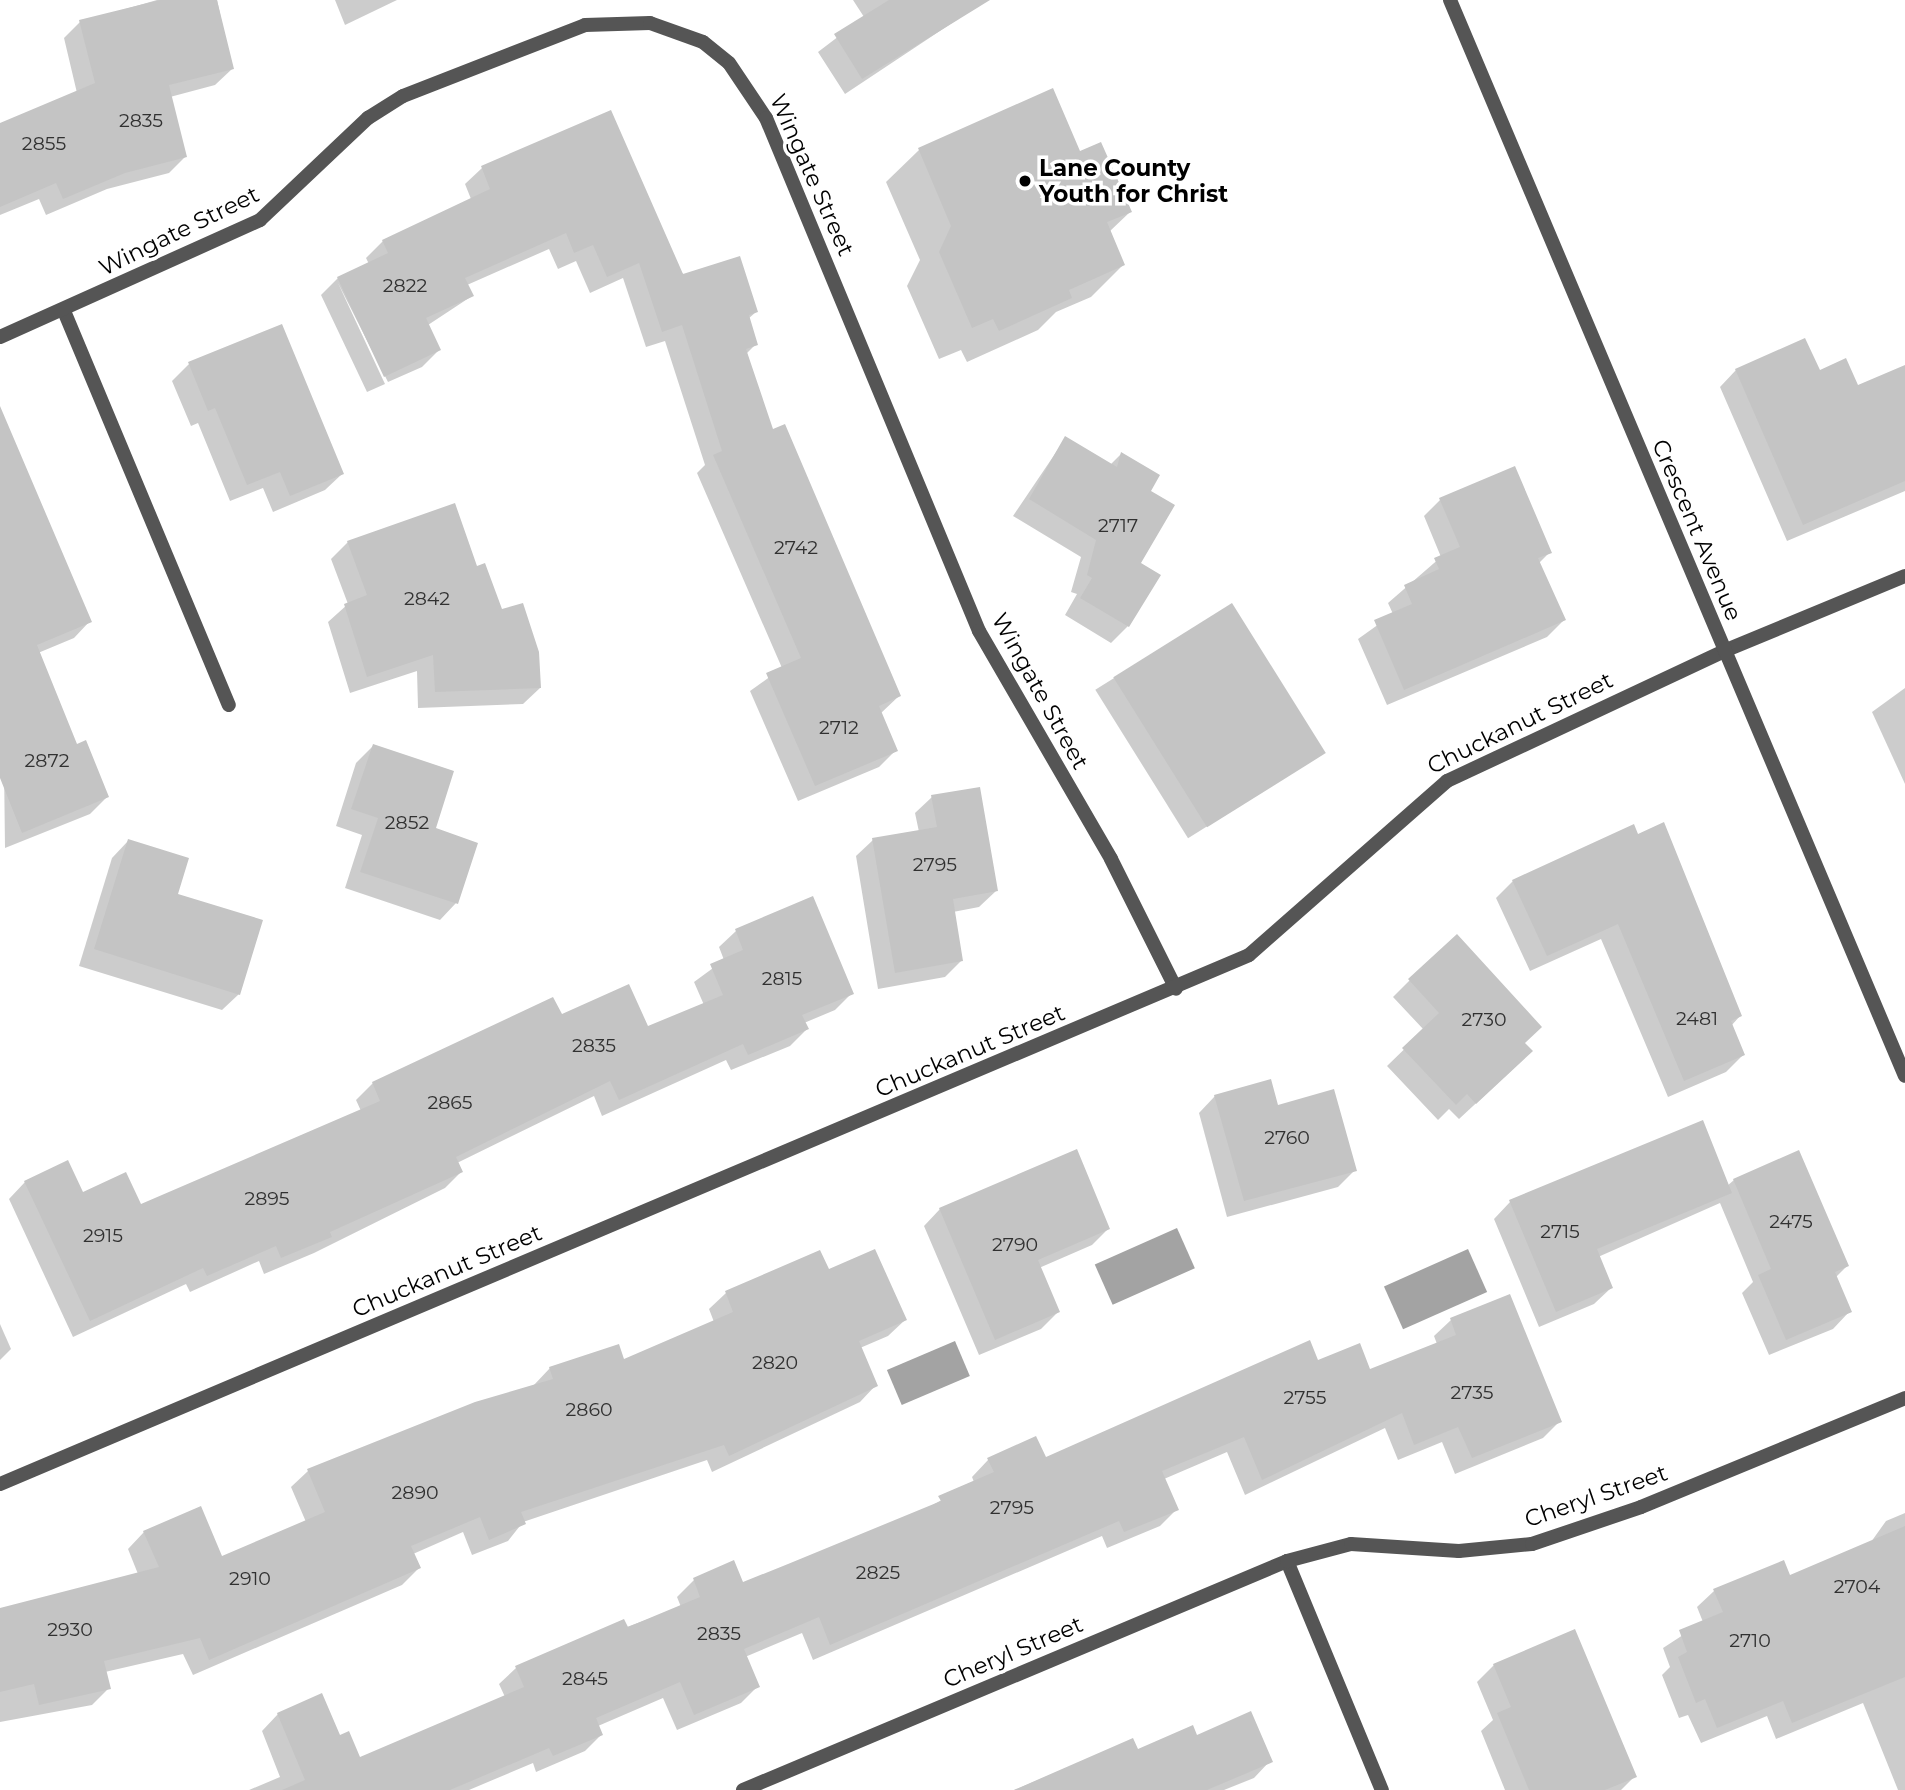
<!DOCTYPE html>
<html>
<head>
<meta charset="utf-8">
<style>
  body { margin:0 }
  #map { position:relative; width:1905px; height:1790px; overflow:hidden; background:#fff; font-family:Montserrat,sans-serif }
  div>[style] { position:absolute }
  .water>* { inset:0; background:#a3a3a3; transform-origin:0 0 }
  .shadow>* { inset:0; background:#0003; transform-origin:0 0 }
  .building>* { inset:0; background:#c4c4c4; transform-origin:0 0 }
  .minor>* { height:14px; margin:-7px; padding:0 7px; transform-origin:7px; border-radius:7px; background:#555 }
  .tertiary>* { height:14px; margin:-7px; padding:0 7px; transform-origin:7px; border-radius:7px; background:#555 }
  .dots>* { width:19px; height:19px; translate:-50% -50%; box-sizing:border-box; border:4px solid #fff; border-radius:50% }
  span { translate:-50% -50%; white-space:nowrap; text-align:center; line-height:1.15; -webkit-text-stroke:7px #fff; paint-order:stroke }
  .number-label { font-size:19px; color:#313131 }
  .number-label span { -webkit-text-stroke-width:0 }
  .poi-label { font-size:23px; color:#000; font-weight:700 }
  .left { translate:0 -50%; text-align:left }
  .street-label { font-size:23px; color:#000 }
</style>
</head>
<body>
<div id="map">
  <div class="water">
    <div style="left:1177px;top:1228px;width:44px;height:90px;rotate:66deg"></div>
    <div style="left:1468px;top:1249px;width:47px;height:92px;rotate:66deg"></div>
    <div style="left:955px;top:1341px;width:38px;height:74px;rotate:67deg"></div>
  </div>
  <div class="shadow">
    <div style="clip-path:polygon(157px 0,217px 0,232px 69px,215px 85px,170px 97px,185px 157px,169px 173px,107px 189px,46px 215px,39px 199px,0 215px,0 127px,77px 93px,64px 38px,80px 22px)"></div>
    <div style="clip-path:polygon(335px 0,397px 0,345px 25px)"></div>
    <div style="clip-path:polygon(853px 0,964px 0,970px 11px,845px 94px,818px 52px,864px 17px)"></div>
    <div style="clip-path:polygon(1052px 90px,1079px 153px,1130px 212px,1109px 232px,1123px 265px,1091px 297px,1056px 312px,1038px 330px,967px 362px,961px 350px,939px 359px,907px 286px,920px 260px,886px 182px,919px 150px)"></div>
    <div style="clip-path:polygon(482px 168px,756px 312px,748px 319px,756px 344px,746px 354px,772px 431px,899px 696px,880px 714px,896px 750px,879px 767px,798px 801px,750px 691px,782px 668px,697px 473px,705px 465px,665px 341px,646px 347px,623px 278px,590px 293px,576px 261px,558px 269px,549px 249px,467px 285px,472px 296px,428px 325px,439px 350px,422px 367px,388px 382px,338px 283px,385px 384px,367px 392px,321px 295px,338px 278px,369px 264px,366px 258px,383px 241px,471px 199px,465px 184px)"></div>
    <div style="clip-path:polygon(189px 364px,342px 474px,325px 490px,273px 512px,263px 488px,230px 501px,198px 423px,191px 426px,172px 381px)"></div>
    <div style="clip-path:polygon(1905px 367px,1905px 491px,1787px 541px,1720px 387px,1736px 370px,1819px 372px,1857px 388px)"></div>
    <div style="clip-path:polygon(1065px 439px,1110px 465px,1121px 454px,1149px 491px,1128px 626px,1111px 643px,1065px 615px,1077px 594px,1071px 592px,1081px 557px,1013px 516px)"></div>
    <div style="clip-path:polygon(0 440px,90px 621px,74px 638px,38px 653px,76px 746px,107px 797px,90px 814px,5px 848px)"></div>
    <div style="clip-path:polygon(1440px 500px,1550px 552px,1539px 563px,1564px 620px,1547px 637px,1387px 705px,1358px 639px,1393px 614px,1388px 603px,1441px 557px,1424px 516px)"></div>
    <div style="clip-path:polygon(348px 542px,476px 568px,540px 688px,523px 704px,418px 708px,417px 671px,350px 693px,328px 622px,348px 604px,331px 559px)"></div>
    <div style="left:1231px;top:605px;width:175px;height:160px;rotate:58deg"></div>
    <div style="clip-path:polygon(1905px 688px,1905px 784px,1872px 712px)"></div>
    <div style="clip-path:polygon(373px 746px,433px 830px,456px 903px,440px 920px,345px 888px,362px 835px,336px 826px,356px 763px)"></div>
    <div style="clip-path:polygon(932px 797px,996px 891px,979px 907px,953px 912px,961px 961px,945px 977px,878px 989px,856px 856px,873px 840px,919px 832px,915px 813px)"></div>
    <div style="clip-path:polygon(1633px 826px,1740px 1016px,1731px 1026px,1743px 1055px,1726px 1072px,1668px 1097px,1601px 939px,1530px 971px,1496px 898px,1513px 881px)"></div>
    <div style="clip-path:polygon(128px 841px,176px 895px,239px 994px,222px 1010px,79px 966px,112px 858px)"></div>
    <div style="clip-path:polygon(812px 899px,852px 993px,835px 1010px,804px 1023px,807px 1029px,790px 1046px,731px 1070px,726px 1060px,602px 1116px,594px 1096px,457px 1163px,461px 1172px,445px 1188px,314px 1253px,264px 1274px,259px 1261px,190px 1292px,186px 1284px,73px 1337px,9px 1199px,25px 1182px,140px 1206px,361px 1111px,356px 1100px,373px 1083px,561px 1017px,647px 1029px,704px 1005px,694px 982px,724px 960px,719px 947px,736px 931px)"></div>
    <div style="clip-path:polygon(1410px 980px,1523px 1043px,1514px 1068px,1459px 1119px,1449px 1109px,1438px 1120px,1387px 1066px,1424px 1030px,1393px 997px)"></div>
    <div style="clip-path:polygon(1215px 1096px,1277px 1107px,1355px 1170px,1338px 1187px,1227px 1217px,1199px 1113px)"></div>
    <div style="clip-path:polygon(1734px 1180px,1847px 1266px,1835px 1278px,1849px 1312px,1833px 1329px,1769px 1355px,1742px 1293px,1753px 1282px,1720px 1203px,1598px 1257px,1611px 1288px,1594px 1304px,1539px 1327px,1494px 1219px,1510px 1202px,1727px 1186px)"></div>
    <div style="clip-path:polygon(940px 1209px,1108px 1229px,1092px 1245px,1039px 1268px,1058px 1312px,1041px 1329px,979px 1355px,924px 1226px)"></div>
    <div style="clip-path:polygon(828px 1271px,905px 1320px,888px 1336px,860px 1348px,876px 1385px,860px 1402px,712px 1472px,707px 1460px,523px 1522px,508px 1541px,472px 1555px,463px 1532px,413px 1554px,419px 1568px,402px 1585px,193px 1675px,183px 1654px,105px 1672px,109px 1688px,92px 1705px,0 1722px,0 1609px,138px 1574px,128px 1549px,144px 1532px,221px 1559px,306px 1522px,291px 1487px,308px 1471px,533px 1386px,550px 1368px,623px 1361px,714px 1322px,709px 1309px,726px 1293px)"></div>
    <div style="clip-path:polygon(1451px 1320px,1560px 1421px,1543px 1438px,1455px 1474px,1442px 1442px,1398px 1460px,1385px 1428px,1245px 1495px,1227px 1452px,1164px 1479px,1177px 1509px,1160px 1526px,1107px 1548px,1102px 1536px,813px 1660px,802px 1633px,745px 1657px,758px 1686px,741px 1703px,677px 1730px,663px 1698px,598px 1726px,601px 1735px,585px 1751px,536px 1772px,533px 1763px,469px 1790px,249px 1790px,280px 1777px,262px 1731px,278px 1714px,339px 1737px,359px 1759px,505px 1697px,499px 1684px,516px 1668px,681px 1607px,677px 1597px,694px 1580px,733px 1563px,742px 1585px,929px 1507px,974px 1482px,972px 1477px,988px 1460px,1045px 1460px,1317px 1363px,1369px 1371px,1437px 1344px,1434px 1336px)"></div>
    <div style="clip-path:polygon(0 1324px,11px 1349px,0 1360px)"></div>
    <div style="clip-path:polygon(1905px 1513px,1905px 1790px,1898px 1790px,1863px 1703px,1776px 1739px,1767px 1716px,1701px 1743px,1688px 1715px,1679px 1718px,1662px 1675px,1670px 1667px,1663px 1648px,1703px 1622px,1697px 1607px,1714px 1591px,1789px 1577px,1871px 1542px,1886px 1521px)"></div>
    <div style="clip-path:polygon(1574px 1632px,1635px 1776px,1621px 1790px,1505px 1790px,1481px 1731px,1493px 1720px,1477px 1682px,1494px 1665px)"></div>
    <div style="clip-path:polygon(1196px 1737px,1270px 1761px,1254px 1778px,1224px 1790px,1014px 1790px,1132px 1741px,1137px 1752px)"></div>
  </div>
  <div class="building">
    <div style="clip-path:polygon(160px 0,217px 0,234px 69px,169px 85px,187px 157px,125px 173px,63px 199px,56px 183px,0 207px,0 123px,95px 83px,79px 20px)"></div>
    <div style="clip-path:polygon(889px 0,990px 0,862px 79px,834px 34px)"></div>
    <div style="clip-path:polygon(1053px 88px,1080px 151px,1101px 142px,1132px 212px,1107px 222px,1125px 265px,1069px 290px,1072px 298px,999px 331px,993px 319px,972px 328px,939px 252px,951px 226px,918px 148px)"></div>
    <div style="clip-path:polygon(611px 110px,683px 274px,740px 256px,758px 312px,749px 315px,758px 345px,746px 349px,773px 429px,785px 424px,901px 696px,879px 706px,898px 751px,815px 786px,766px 673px,801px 658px,713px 455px,722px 451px,682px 325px,662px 332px,639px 263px,607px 277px,593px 245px,574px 253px,566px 233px,465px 278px,474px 296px,426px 318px,441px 350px,384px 377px,337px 277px,388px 253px,382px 240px,490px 189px,481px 166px)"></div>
    <div style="clip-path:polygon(282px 324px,344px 474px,290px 496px,280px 472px,247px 485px,215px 408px,208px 411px,188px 362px)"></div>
    <div style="clip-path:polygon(1805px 338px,1820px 370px,1846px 358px,1858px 385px,1905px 365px,1905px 481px,1803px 525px,1735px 369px)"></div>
    <div style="clip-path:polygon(0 406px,92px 622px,37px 645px,77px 744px,86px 740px,109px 797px,22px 833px,0 778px)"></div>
    <div style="clip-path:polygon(1065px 436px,1117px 467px,1121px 452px,1160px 475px,1151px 491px,1175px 505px,1141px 563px,1161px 575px,1129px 627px,1080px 598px,1092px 578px,1087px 575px,1096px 540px,1029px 499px)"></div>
    <div style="clip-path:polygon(1515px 466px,1552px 553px,1538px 558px,1566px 620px,1404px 690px,1374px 620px,1412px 604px,1404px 585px,1439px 569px,1434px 558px,1460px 547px,1439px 498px)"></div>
    <div style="clip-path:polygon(455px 503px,477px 566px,485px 563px,502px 609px,523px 603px,539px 652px,541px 688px,435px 692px,433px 655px,367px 677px,344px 604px,367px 595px,347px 541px)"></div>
    <div style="left:1232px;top:603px;width:177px;height:140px;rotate:58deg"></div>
    <div style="clip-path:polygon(373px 744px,454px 771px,436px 828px,478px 843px,458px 904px,360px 872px,378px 818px,351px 809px)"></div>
    <div style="clip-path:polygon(980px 787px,998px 891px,953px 899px,963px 961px,895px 973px,872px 838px,937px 827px,931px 795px)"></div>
    <div style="clip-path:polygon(1664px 822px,1742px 1016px,1731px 1021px,1745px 1055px,1684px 1081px,1618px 924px,1547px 956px,1512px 880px,1634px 824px,1638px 834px)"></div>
    <div style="clip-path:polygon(128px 839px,189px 858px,178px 894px,263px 920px,240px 995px,94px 949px)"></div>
    <div style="clip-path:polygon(813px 896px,854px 994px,802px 1015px,809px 1029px,748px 1055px,743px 1044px,619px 1100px,610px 1081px,456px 1157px,463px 1172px,330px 1232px,332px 1237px,281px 1258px,276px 1246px,207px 1276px,203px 1268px,90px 1321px,24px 1181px,68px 1160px,83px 1192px,126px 1172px,141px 1204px,380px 1101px,372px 1082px,553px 997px,562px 1014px,629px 984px,648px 1026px,723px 995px,710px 964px,743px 950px,735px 929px)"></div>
    <div style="clip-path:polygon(1457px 934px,1542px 1027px,1525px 1043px,1533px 1051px,1476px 1104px,1467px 1094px,1456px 1105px,1402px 1048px,1439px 1013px,1408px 979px)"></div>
    <div style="clip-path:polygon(1271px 1079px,1278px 1105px,1334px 1089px,1357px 1171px,1244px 1201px,1214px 1095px)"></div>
    <div style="clip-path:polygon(1703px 1120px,1732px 1193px,1597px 1249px,1613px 1288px,1556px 1312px,1509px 1200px)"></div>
    <div style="clip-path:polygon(1077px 1149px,1110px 1229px,1038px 1260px,1060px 1312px,995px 1340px,939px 1208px)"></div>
    <div style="clip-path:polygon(1799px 1150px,1849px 1266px,1835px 1272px,1852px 1312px,1786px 1340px,1758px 1275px,1771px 1269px,1733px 1179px)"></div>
    <div style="clip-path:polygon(875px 1249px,907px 1320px,859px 1341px,878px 1386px,729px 1456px,724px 1445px,521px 1512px,526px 1524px,489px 1540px,480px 1517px,411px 1546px,421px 1568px,209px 1660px,200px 1638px,104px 1661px,111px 1689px,39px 1705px,34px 1684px,0 1692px,0 1608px,159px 1567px,143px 1531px,201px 1506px,222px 1556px,325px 1512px,307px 1469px,475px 1402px,553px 1379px,549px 1367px,619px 1344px,624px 1359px,733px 1312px,725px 1291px,820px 1250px,829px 1269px)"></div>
    <div style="clip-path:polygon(1510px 1294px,1562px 1422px,1472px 1458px,1458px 1427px,1414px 1445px,1402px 1413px,1262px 1480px,1244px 1437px,1162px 1471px,1179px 1510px,1124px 1532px,1119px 1521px,830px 1645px,819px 1617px,744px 1649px,760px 1687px,694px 1715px,680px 1682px,596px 1718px,603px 1735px,553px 1756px,549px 1748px,450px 1790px,282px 1790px,305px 1780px,277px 1713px,322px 1693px,340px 1735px,349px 1731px,360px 1757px,524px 1687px,515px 1666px,624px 1619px,628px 1627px,700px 1597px,693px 1578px,734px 1560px,743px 1582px,788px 1564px,941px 1501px,938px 1496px,994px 1472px,987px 1458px,1036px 1436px,1046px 1457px,1310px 1340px,1318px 1360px,1360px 1343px,1370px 1369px,1456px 1335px,1450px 1318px)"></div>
    <div style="clip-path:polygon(1905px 1526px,1905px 1677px,1792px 1723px,1783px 1701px,1717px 1728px,1705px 1699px,1696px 1703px,1678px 1657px,1687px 1652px,1679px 1630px,1723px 1612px,1713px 1589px,1784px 1560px,1790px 1575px)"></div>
    <div style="clip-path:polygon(1575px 1629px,1637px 1777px,1605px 1790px,1529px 1790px,1497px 1713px,1511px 1707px,1493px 1664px)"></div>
    <div style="clip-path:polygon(1251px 1711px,1273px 1762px,1207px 1790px,1014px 1790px,1133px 1738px,1138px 1749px,1193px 1725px,1197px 1735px)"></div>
  </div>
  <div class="minor">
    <div style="left:64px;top:311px;width:427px;rotate:67.3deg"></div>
    <div style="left:0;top:337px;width:285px;rotate:-24.2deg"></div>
    <div style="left:260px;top:220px;width:149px;rotate:-43.4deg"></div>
    <div style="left:368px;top:118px;width:41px;rotate:-32.2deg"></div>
    <div style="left:403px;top:96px;width:195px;rotate:-21.3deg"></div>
    <div style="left:585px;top:25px;width:65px;rotate:-1.8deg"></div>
    <div style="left:650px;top:23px;width:56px;rotate:19.7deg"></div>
    <div style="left:703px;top:42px;width:33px;rotate:39deg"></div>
    <div style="left:729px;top:63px;width:66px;rotate:56.1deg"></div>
    <div style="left:766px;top:118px;width:555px;rotate:67.45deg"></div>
    <div style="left:979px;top:631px;width:263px;rotate:59.9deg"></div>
    <div style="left:1111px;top:859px;width:145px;rotate:63.4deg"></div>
    <div style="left:0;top:1484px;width:1356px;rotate:-22.95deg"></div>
    <div style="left:1249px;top:955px;width:264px;rotate:-41.3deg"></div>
    <div style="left:1447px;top:781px;width:306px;rotate:-25.1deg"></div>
    <div style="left:1724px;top:651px;width:196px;rotate:-22.5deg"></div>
    <div style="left:1287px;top:1561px;width:248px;rotate:67.5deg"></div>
    <div style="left:743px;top:1790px;width:590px;rotate:-22.83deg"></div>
    <div style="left:1287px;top:1561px;width:66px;rotate:-14.9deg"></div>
    <div style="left:1351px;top:1544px;width:108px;rotate:3.7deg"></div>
    <div style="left:1459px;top:1551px;width:73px;rotate:-5.5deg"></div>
    <div style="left:1532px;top:1544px;width:115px;rotate:-18.7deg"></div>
    <div style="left:1641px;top:1507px;width:286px;rotate:-22.4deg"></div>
  </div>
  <div class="tertiary">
    <div style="left:1450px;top:0;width:1168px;rotate:67.08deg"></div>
  </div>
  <div class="dots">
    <div style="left:1025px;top:181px;background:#000"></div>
  </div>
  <div class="number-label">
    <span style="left:141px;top:121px">2835</span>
    <span style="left:44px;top:144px">2855</span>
    <span style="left:405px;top:286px">2822</span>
    <span style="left:1118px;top:526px">2717</span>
    <span style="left:796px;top:548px">2742</span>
    <span style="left:427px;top:599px">2842</span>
    <span style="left:839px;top:728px">2712</span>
    <span style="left:47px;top:761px">2872</span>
    <span style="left:407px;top:823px">2852</span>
    <span style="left:935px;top:865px">2795</span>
    <span style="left:782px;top:979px">2815</span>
    <span style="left:1697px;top:1019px">2481</span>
    <span style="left:1484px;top:1020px">2730</span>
    <span style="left:594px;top:1046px">2835</span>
    <span style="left:450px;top:1103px">2865</span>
    <span style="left:1287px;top:1138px">2760</span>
    <span style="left:267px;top:1199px">2895</span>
    <span style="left:1791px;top:1222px">2475</span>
    <span style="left:1560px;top:1232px">2715</span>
    <span style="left:103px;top:1236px">2915</span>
    <span style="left:1015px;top:1245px">2790</span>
    <span style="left:775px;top:1363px">2820</span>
    <span style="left:1472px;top:1393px">2735</span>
    <span style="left:1305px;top:1398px">2755</span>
    <span style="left:589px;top:1410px">2860</span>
    <span style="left:415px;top:1493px">2890</span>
    <span style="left:1012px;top:1508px">2795</span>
    <span style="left:878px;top:1573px">2825</span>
    <span style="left:250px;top:1579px">2910</span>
    <span style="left:1857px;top:1587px">2704</span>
    <span style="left:70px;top:1630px">2930</span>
    <span style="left:719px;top:1634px">2835</span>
    <span style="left:1750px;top:1641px">2710</span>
    <span style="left:585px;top:1679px">2845</span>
  </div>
  <div class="poi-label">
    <span class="left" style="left:1039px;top:181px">Lane County<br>Youth for Christ</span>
  </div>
  <div class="street-label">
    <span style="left:812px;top:175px;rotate:66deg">Wingate Street</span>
    <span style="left:179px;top:231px;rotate:-26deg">Wingate Street</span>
    <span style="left:1697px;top:530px;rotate:67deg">Crescent Avenue</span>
    <span style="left:1040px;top:691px;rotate:61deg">Wingate Street</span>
    <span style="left:1520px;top:723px;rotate:-26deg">Chuckanut Street</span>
    <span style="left:970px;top:1051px;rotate:-23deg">Chuckanut Street</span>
    <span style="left:447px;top:1271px;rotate:-23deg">Chuckanut Street</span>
    <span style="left:1596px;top:1496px;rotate:-19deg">Cheryl Street</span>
    <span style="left:1013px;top:1652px;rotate:-23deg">Cheryl Street</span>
  </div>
</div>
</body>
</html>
